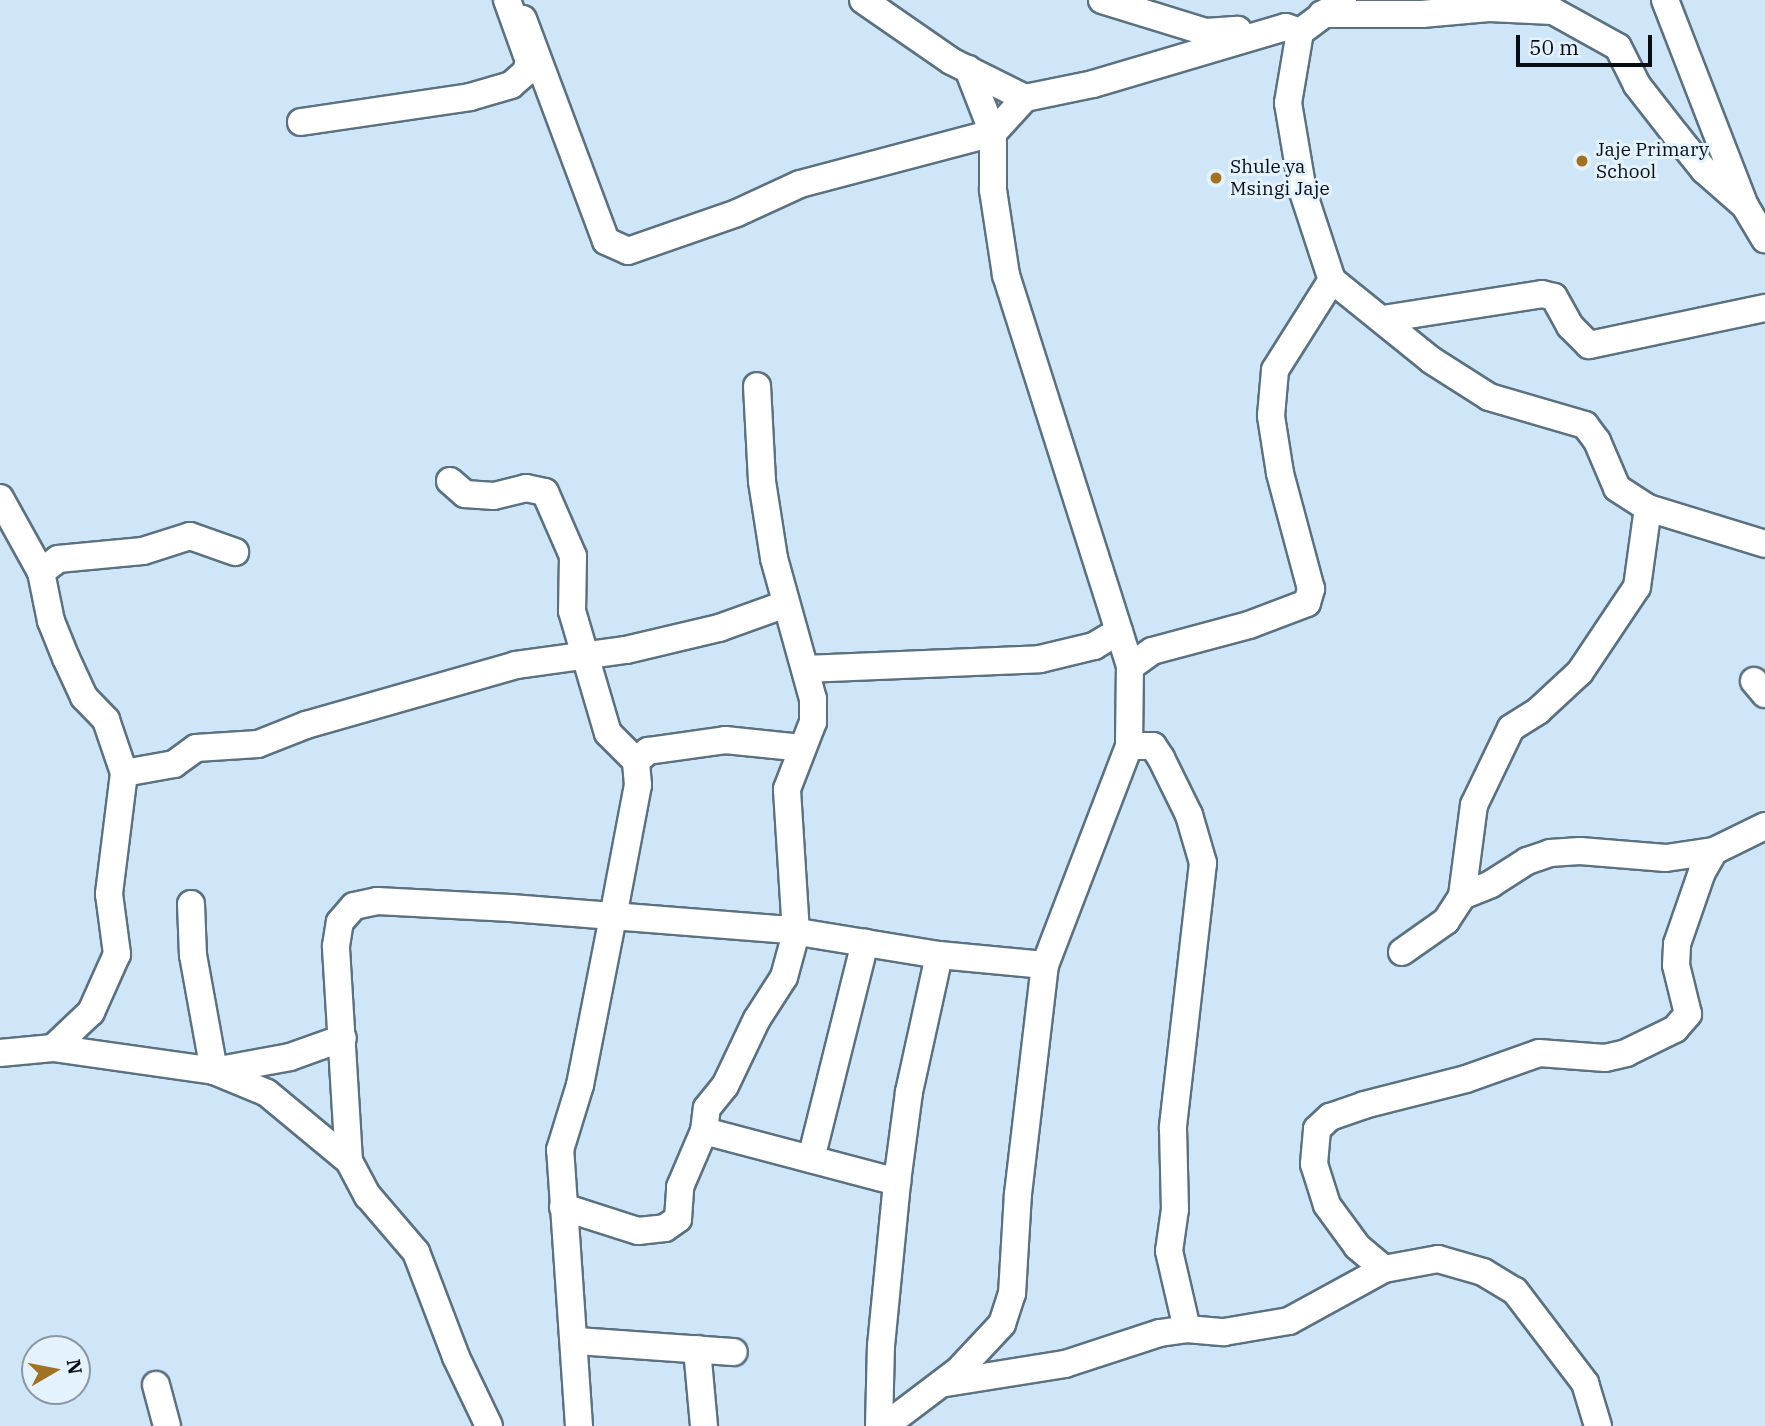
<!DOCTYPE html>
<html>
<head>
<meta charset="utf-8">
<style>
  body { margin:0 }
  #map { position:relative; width:1765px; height:1426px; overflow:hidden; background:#cfe6f8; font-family:"IBM Plex Serif",serif }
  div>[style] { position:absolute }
  .roads { filter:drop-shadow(2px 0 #5c7180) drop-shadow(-2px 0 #5c7180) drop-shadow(0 2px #5c7180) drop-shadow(0 -2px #5c7180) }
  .minor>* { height:26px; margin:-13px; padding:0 13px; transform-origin:13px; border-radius:13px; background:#fff }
  .dots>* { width:19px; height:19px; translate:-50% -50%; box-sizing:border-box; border:4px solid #e4f2fd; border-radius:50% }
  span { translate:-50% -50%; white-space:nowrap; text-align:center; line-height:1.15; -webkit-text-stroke:6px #e4f2fd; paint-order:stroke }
  .poi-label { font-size:19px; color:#060e14 }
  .left { translate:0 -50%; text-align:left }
  .north { position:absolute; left:21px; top:1335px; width:70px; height:70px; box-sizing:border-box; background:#e4f2fd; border:2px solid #8b97a0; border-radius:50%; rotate:80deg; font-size:19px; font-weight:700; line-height:28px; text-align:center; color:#060e14 }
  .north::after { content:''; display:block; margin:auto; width:24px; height:32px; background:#a07224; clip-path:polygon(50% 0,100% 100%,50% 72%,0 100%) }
  .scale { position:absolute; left:1516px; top:35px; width:136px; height:32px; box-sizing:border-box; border:4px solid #060e14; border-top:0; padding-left:9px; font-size:21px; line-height:24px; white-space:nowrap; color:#060e14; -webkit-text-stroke:5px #e4f2fd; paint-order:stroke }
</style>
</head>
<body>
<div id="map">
  <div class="roads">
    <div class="minor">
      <div style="left:863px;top:0;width:107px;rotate:34.7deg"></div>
      <div style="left:951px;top:61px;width:83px;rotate:26.6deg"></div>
      <div style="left:1025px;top:98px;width:69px;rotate:-11.6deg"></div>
      <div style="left:1093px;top:84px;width:201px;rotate:-16.5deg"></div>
      <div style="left:1286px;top:27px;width:15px;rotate:20deg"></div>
      <div style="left:1102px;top:0;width:109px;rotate:17.1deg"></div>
      <div style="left:1206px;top:32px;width:32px;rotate:-4deg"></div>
      <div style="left:1343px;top:0;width:54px;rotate:143.3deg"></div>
      <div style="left:1300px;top:32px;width:72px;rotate:99.6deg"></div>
      <div style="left:1288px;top:103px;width:90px;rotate:80.4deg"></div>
      <div style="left:1303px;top:192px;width:93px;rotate:71.8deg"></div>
      <div style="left:1332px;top:280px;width:127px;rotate:38.9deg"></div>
      <div style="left:1431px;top:360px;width:69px;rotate:32.5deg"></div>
      <div style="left:1489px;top:397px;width:100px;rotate:16.3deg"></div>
      <div style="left:1585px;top:425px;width:20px;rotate:53deg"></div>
      <div style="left:1597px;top:441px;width:51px;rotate:66.9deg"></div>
      <div style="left:1617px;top:488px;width:37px;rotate:33deg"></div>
      <div style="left:1648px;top:508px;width:122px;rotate:17.1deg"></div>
      <div style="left:1665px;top:0;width:221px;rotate:68.8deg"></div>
      <div style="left:1745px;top:206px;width:39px;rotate:59deg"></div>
      <div style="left:1322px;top:14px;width:100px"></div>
      <div style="left:1422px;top:14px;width:67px;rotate:-5.1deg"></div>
      <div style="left:1489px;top:8px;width:64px;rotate:2.7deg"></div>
      <div style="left:1553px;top:11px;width:74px;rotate:29deg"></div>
      <div style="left:1618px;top:47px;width:42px;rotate:63.4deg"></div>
      <div style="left:1637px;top:85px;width:63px;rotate:52deg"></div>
      <div style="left:1676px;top:135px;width:45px;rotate:51.3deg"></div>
      <div style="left:1704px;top:170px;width:55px;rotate:41.3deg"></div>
      <div style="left:523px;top:19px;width:237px;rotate:69.5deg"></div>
      <div style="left:606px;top:241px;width:24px;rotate:24deg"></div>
      <div style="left:628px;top:251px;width:115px;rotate:-19.2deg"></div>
      <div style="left:737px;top:213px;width:69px;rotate:-24.7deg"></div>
      <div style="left:800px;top:184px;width:200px;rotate:-14.8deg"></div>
      <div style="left:993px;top:133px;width:69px;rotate:-111.3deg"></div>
      <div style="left:1025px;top:98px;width:47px;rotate:132.4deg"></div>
      <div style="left:993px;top:133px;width:57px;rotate:90deg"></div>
      <div style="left:993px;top:190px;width:86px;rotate:81.3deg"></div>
      <div style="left:1006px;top:275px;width:411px;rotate:72.4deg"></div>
      <div style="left:301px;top:122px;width:171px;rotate:-8.4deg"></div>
      <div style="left:470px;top:97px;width:43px;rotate:-16.3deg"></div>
      <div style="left:511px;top:85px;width:20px;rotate:-41deg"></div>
      <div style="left:526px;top:72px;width:11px;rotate:-75deg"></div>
      <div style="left:529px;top:61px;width:65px;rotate:-109.8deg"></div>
      <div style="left:1383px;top:319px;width:161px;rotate:-8.9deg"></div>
      <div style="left:1542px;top:294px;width:12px;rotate:14deg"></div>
      <div style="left:1554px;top:297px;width:33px;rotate:61deg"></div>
      <div style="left:1570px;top:326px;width:27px;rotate:45deg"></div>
      <div style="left:1589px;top:345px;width:180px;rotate:-11.9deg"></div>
      <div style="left:450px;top:481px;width:20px;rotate:41deg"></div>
      <div style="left:465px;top:494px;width:29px;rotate:4deg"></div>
      <div style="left:494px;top:496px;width:33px;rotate:-14deg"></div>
      <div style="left:526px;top:488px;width:19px;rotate:12deg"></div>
      <div style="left:545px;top:492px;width:70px;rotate:66.4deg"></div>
      <div style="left:573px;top:556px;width:55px;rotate:91deg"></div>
      <div style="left:572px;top:611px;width:127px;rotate:73.6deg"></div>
      <div style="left:608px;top:733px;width:40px;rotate:45deg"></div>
      <div style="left:0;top:498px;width:85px;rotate:61deg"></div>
      <div style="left:41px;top:572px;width:50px;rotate:78.5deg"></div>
      <div style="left:51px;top:621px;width:40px;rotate:68deg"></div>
      <div style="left:66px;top:658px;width:43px;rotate:65.2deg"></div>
      <div style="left:84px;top:697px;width:32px;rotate:46deg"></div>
      <div style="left:106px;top:720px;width:56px;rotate:71.2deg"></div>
      <div style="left:124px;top:773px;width:122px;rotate:97.1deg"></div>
      <div style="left:109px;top:894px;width:61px;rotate:82.4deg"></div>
      <div style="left:117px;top:954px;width:64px;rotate:114.1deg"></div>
      <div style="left:91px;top:1012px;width:52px;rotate:136.5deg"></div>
      <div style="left:41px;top:572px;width:21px;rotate:-37deg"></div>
      <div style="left:58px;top:559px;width:85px;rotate:-5.4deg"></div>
      <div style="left:143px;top:551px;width:49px;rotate:-17.7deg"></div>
      <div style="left:190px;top:536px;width:48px;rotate:19.6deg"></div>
      <div style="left:805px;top:669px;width:235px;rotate:-2.4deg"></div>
      <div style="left:1040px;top:659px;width:56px;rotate:-13.5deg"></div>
      <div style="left:1094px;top:646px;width:29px;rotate:-31deg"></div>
      <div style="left:1754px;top:681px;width:17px;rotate:50deg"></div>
      <div style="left:1129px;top:746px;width:24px"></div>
      <div style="left:1153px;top:746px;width:14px;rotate:56deg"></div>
      <div style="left:1161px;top:758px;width:64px;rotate:63.8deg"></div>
      <div style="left:1189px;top:815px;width:50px;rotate:73.7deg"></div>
      <div style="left:1203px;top:863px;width:267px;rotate:96.5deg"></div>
      <div style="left:1173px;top:1128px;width:81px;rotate:88.6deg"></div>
      <div style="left:1175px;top:1209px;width:42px;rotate:98.1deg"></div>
      <div style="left:1169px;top:1251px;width:80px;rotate:77deg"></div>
      <div style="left:124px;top:773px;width:51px;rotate:-10.2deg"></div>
      <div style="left:174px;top:764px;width:27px;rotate:-36deg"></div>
      <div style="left:196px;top:748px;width:62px;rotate:-3.7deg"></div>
      <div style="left:258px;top:744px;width:52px;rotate:-21.6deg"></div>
      <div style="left:306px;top:725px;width:218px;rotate:-15.9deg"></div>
      <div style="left:516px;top:665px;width:111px;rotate:-7.8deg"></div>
      <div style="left:626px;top:650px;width:96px;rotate:-13.3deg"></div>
      <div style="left:719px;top:628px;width:71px;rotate:-19.7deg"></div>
      <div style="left:1462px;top:896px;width:31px;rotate:-22deg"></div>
      <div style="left:1491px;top:884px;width:43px;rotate:-32.6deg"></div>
      <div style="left:1527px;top:861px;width:24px;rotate:-19deg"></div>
      <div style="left:1550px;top:853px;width:30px;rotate:-4deg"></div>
      <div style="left:1580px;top:851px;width:86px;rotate:4.7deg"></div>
      <div style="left:1666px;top:858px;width:49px;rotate:-8.3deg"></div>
      <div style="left:191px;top:904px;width:51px;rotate:87.8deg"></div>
      <div style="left:193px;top:955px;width:118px;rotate:79.7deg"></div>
      <div style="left:214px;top:1071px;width:77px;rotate:-10.4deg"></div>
      <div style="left:290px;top:1057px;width:56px;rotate:-19.7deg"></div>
      <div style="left:1402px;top:952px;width:54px;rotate:-35.2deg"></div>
      <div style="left:1446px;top:921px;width:30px;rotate:-57deg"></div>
      <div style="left:1462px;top:896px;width:92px;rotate:-82.5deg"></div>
      <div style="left:1474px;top:805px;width:85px;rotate:-64.3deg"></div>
      <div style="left:1511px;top:728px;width:32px;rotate:-32deg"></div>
      <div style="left:1538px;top:711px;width:57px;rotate:-42.9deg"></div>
      <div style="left:1580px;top:672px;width:102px;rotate:-56.2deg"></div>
      <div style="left:1637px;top:587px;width:80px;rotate:-82.1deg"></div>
      <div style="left:0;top:1053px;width:53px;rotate:-5.4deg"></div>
      <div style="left:53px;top:1048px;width:163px;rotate:8.1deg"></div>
      <div style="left:214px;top:1071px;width:57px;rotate:22.5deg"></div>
      <div style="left:267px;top:1093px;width:107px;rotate:39.7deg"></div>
      <div style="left:349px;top:1161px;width:40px;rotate:62deg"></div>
      <div style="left:368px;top:1196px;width:74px;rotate:49.4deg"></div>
      <div style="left:416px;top:1252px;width:112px;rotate:69.1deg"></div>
      <div style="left:456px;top:1357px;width:76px;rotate:64.4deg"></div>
      <div style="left:704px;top:1131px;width:200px;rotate:14.8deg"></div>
      <div style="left:811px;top:1159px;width:223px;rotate:-76deg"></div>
      <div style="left:349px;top:1161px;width:215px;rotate:-93.5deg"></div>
      <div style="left:336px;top:946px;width:24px;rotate:-81deg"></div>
      <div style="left:340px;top:922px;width:21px;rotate:-49deg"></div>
      <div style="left:354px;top:906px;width:24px;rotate:-12deg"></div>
      <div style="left:377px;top:901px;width:134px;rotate:3deg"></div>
      <div style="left:511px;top:908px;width:270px;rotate:4.5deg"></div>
      <div style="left:780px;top:929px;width:161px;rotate:9.3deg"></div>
      <div style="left:939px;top:955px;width:106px;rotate:5.4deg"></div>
      <div style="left:563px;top:1207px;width:79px;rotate:17.7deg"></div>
      <div style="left:638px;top:1231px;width:27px;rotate:-6deg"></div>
      <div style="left:665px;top:1228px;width:16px;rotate:-35deg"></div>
      <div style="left:678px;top:1219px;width:32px;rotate:-86deg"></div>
      <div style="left:680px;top:1187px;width:61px;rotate:-66.8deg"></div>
      <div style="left:704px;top:1131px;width:23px;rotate:-83deg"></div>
      <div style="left:707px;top:1108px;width:28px;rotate:-51deg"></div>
      <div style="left:725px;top:1086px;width:74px;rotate:-64.5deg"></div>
      <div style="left:757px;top:1019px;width:50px;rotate:-57.3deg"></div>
      <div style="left:784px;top:977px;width:46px;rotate:-74.7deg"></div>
      <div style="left:796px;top:933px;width:144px;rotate:-93.6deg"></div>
      <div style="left:787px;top:789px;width:72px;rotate:-68.8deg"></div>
      <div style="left:813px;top:722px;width:23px;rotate:-90deg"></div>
      <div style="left:813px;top:699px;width:146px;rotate:-105.5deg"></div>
      <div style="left:774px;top:558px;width:78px;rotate:-98.9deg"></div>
      <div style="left:762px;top:481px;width:95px;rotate:-93deg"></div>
      <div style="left:1384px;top:1269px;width:35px;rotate:-140deg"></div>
      <div style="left:1357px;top:1246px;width:51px;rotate:-126.2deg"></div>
      <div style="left:1327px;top:1205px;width:43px;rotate:-107.6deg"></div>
      <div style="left:1314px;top:1164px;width:35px;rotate:-85deg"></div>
      <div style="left:1317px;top:1129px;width:18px;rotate:-43deg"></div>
      <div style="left:1330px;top:1117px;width:36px;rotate:-19deg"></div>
      <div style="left:1364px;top:1105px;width:105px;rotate:-14.3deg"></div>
      <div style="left:1466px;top:1079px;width:77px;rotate:-19.6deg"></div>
      <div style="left:1539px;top:1053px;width:66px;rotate:4.3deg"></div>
      <div style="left:1605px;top:1058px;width:22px;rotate:-13deg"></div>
      <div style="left:1626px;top:1053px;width:55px;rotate:-26.1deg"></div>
      <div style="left:1675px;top:1029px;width:20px;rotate:-49deg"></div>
      <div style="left:1688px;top:1014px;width:50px;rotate:-103.8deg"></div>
      <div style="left:1676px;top:965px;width:21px;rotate:-87deg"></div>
      <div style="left:1677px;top:944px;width:76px;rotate:-70.9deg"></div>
      <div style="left:1702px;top:872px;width:24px;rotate:-60deg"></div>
      <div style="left:1714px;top:851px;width:57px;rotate:-26.1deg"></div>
      <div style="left:576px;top:1341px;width:158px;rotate:4deg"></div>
      <div style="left:697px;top:1349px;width:77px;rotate:84.8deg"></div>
      <div style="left:946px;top:1383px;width:121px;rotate:-9.1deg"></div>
      <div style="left:1065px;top:1364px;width:100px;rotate:-18.1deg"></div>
      <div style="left:1160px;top:1333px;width:27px;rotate:-8deg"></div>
      <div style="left:1187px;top:1329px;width:37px;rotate:5deg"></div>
      <div style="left:1224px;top:1332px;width:66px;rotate:-9.6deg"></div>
      <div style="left:1289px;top:1321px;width:108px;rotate:-28.7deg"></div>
      <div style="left:1384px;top:1269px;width:55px;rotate:-10.5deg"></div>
      <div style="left:1438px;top:1259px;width:47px;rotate:16.1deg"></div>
      <div style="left:1483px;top:1272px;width:37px;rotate:31deg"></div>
      <div style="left:1515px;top:1291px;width:116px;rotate:52.7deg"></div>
      <div style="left:1585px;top:1383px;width:45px;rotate:73.2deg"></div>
      <div style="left:156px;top:1385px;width:42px;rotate:75deg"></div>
      <div style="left:579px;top:1426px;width:277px;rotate:-93.9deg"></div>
      <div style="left:560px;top:1150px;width:68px;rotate:-72.9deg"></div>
      <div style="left:580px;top:1085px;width:171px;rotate:-78.9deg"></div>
      <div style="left:613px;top:917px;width:134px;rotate:-79.3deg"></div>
      <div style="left:638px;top:785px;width:24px;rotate:-95deg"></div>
      <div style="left:636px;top:761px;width:16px;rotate:-40deg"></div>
      <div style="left:648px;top:751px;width:78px;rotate:-8.1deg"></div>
      <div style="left:725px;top:740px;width:77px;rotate:5.9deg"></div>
      <div style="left:879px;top:1426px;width:80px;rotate:-88.6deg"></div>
      <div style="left:881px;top:1346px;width:165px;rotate:-84.4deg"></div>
      <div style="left:897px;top:1182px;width:91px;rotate:-82.4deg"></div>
      <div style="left:909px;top:1092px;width:140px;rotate:-77.6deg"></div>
      <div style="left:885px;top:1426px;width:93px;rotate:-37.1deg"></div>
      <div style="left:959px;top:1370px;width:63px;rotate:-46.9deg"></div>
      <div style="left:1002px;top:1324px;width:32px;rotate:-72deg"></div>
      <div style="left:1012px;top:1294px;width:100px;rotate:-86.6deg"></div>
      <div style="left:1018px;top:1194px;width:231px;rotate:-83.3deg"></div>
      <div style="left:1045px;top:965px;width:235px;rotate:-69deg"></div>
      <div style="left:1129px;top:746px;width:79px;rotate:-89.3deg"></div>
      <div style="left:1130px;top:667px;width:27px;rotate:-36deg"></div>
      <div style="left:1152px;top:651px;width:100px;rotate:-15deg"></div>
      <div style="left:1249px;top:625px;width:62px;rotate:-20.8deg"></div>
      <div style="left:1307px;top:603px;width:15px;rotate:-74deg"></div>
      <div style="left:1311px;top:589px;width:120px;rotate:-105deg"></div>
      <div style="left:1280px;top:473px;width:58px;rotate:-99deg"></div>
      <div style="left:1271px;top:416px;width:46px;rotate:-85deg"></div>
      <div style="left:1275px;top:370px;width:107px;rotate:-57.7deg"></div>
    </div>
  </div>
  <div class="dots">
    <div style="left:1582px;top:161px;background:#a07224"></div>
    <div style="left:1216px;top:178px;background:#a07224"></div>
  </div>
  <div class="poi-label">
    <span class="left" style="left:1596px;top:161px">Jaje Primary<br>School</span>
    <span class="left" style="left:1230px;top:178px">Shule ya<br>Msingi Jaje</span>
  </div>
  <div class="north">N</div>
  <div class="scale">50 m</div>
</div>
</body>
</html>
